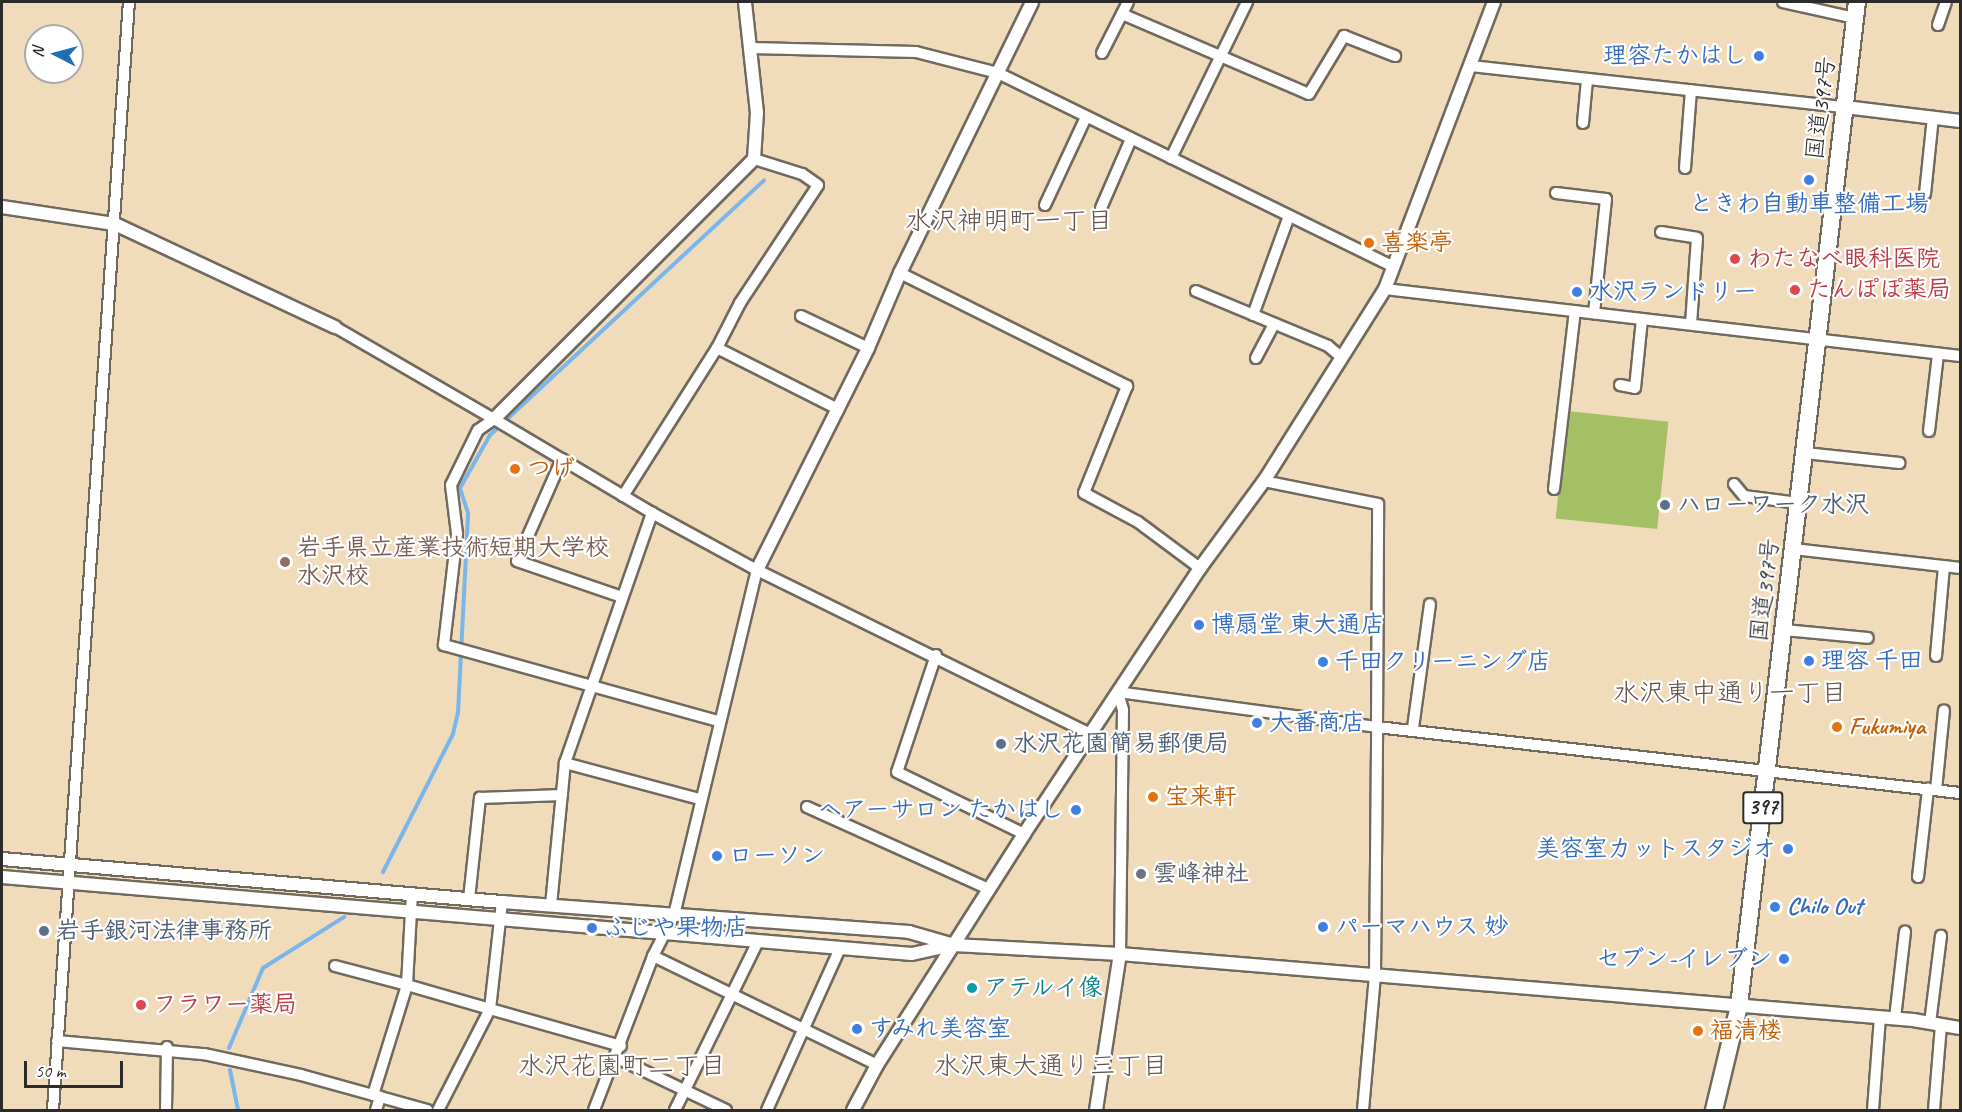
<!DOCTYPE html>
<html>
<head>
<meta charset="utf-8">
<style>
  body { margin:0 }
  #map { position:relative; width:1962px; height:1112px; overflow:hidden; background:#f0dcbb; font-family:Caveat,"Klee One",sans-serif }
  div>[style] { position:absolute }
  .green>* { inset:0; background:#a5bf65; transform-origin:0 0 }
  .stream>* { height:4px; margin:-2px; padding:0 2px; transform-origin:2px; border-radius:2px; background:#7ab5ec }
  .roads { filter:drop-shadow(2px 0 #70695d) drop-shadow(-2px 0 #70695d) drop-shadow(0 2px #70695d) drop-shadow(0 -2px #70695d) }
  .minor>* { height:10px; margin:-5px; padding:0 5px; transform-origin:5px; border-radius:5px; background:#fff }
  .tertiary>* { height:12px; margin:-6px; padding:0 6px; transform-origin:6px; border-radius:6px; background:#fff }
  .trunk>* { height:16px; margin:-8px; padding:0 8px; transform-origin:8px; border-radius:8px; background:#fff }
  .dots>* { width:16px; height:16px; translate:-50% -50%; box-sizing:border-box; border:3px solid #fff; border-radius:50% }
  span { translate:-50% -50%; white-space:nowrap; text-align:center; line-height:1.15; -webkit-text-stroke:4.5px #fff; paint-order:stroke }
  .shield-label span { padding:2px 4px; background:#fff; border:2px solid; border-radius:4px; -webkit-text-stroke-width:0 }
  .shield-label { font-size:22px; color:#2b2b2b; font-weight:700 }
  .shop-label { font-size:24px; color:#366cbe; font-weight:700 }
  .right { translate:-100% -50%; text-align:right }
  .left { translate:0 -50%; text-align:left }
  .street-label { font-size:24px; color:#2b2b2b }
  .food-label { font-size:24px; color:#c56008; font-weight:700 }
  .health-label { font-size:24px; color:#be3a42; font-weight:700 }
  .service-label { font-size:24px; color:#4e5e75; font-weight:700 }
  .education-label { font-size:24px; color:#785e54; font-weight:700 }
  .worship-label { font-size:24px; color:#5b616d; font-weight:700 }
  .culture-label { font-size:24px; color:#0d838f; font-weight:700 }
  .neighbourhood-label { font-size:26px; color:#62524a }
  .frame { position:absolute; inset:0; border:3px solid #2b2b2b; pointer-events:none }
  .north { position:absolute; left:24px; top:24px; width:60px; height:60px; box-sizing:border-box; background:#fff; border:2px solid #aaa; border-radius:50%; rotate:276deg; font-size:16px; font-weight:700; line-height:24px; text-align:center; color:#2b2b2b }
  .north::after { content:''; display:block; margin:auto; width:21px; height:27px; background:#1f6fb2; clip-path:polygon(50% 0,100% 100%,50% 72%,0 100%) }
  .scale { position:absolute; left:24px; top:1061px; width:99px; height:27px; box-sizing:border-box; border:3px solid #2b2b2b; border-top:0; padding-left:8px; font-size:18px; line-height:21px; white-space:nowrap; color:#2b2b2b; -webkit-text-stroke:4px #fff; paint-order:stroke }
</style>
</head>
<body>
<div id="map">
  <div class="green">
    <div style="left:1567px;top:411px;width:102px;height:108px;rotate:6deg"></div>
  </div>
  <div class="stream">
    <div style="left:383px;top:872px;width:155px;rotate:-63.1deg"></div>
    <div style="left:453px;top:734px;width:22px;rotate:-77deg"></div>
    <div style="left:458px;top:713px;width:200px;rotate:-87.1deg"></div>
    <div style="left:468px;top:513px;width:26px;rotate:-108deg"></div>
    <div style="left:460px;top:488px;width:61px;rotate:-60.5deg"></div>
    <div style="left:490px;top:435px;width:374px;rotate:-42.9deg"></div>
    <div style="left:229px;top:1048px;width:87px;rotate:-67deg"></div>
    <div style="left:263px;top:968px;width:96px;rotate:-32.2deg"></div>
    <div style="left:230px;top:1070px;width:41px;rotate:78.7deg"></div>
  </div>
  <div class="roads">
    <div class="minor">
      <div style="left:1783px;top:2px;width:74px;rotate:12.5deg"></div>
      <div style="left:1122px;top:14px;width:203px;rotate:23.2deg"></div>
      <div style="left:1309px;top:94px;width:68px;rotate:-58.9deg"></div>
      <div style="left:1344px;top:36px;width:55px;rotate:21.4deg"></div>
      <div style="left:1938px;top:25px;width:24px;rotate:-71deg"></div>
      <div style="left:751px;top:48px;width:165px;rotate:1.4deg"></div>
      <div style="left:916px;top:52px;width:85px;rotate:14.4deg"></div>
      <div style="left:998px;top:73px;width:441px;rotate:26.1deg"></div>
      <div style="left:1102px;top:53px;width:57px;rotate:-63deg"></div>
      <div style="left:1471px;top:66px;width:376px;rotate:6.3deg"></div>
      <div style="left:1583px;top:123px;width:43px;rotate:-84.7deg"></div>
      <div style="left:1171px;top:158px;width:174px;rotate:-64deg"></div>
      <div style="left:1685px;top:168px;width:78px;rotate:-85.6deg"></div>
      <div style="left:1556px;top:193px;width:50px;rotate:6.8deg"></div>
      <div style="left:1606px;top:199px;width:115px;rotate:96deg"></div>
      <div style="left:1925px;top:194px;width:77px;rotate:-84.1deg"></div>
      <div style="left:1045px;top:205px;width:97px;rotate:-65deg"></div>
      <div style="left:1101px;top:208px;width:75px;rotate:-66.5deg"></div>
      <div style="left:1661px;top:232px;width:36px;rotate:9deg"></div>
      <div style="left:1697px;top:238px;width:86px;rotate:94deg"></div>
      <div style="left:900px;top:273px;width:254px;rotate:26.5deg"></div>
      <div style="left:1127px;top:386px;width:115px;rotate:111.9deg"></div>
      <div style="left:1084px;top:493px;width:61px;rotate:28.2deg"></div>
      <div style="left:1138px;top:522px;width:77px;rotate:36.6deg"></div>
      <div style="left:1385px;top:289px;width:579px;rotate:6.65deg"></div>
      <div style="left:1196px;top:291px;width:143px;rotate:22.6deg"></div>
      <div style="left:1328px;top:346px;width:17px;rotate:40deg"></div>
      <div style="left:1253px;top:315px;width:105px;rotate:-70deg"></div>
      <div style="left:801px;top:316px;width:74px;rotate:25.5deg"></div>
      <div style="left:335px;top:327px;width:184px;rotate:30.1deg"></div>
      <div style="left:494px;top:419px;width:19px;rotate:145deg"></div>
      <div style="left:478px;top:430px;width:61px;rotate:116.1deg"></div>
      <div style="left:451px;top:485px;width:49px;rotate:83deg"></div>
      <div style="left:457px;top:534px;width:112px;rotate:96.7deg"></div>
      <div style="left:444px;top:645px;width:284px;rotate:15.5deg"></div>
      <div style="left:717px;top:348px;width:136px;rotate:26.8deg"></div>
      <div style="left:1256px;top:358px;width:38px;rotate:-62deg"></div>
      <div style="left:1620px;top:385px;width:15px;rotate:11deg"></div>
      <div style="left:1635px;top:388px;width:69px;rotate:-84.2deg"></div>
      <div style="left:494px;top:419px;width:184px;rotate:30.7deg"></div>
      <div style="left:652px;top:513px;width:119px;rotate:28.5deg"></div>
      <div style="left:757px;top:570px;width:371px;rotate:26.2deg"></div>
      <div style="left:1929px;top:431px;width:78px;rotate:-83.3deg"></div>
      <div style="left:1805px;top:453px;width:95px;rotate:6.1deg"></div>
      <div style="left:562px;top:459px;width:111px;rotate:113.8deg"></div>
      <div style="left:517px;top:561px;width:111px;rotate:18.9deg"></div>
      <div style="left:1734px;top:484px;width:16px;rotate:50deg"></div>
      <div style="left:1744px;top:496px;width:55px;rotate:7.3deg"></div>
      <div style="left:1554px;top:489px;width:179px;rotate:-83.3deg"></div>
      <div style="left:623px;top:496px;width:175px;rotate:-57.6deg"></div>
      <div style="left:717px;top:348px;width:51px;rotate:-62.9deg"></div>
      <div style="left:740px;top:303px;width:141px;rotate:-56.5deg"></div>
      <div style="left:818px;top:185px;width:19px;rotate:-145deg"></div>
      <div style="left:802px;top:174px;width:50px;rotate:-162.6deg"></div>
      <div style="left:1794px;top:549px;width:167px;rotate:6.5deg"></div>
      <div style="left:1784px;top:630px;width:84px;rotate:5.4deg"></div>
      <div style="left:936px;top:655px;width:123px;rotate:108.4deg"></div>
      <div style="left:897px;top:772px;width:141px;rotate:26deg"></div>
      <div style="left:1936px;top:656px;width:90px;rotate:-84.9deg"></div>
      <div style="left:1413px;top:728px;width:125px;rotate:-82.2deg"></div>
      <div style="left:565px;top:763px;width:139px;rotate:15deg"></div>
      <div style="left:1936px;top:790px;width:80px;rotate:-84.3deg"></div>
      <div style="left:807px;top:807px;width:200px;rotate:24.3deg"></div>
      <div style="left:1918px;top:877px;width:89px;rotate:-83.5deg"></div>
      <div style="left:469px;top:899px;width:102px;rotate:-83.8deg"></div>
      <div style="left:480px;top:798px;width:82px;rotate:-2.1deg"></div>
      <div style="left:502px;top:902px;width:108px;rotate:96.4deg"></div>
      <div style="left:490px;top:1009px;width:136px;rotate:15.8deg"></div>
      <div style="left:551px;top:905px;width:143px;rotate:-84.4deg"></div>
      <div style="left:565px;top:763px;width:265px;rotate:-70.8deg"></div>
      <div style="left:1120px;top:954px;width:244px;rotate:-89.3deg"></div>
      <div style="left:1123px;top:710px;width:19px;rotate:-106deg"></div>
      <div style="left:1118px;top:692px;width:261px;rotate:7.7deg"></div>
      <div style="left:1377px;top:727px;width:223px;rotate:-89.7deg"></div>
      <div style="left:1378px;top:504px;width:116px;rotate:-168.6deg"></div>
      <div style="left:653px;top:956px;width:249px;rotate:25.9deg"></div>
      <div style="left:335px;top:966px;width:74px;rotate:14.8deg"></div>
      <div style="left:407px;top:985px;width:91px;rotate:-86.9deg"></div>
      <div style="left:1895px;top:1018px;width:87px;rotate:-83.4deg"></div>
      <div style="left:1930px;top:1023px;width:88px;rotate:-82.8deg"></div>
      <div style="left:57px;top:1041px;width:148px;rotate:5.1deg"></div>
      <div style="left:204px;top:1054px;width:99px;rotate:12.2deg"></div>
      <div style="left:301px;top:1075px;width:131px;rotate:15.5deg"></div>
      <div style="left:615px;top:1057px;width:123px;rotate:25.5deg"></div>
      <div style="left:373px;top:1095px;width:115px;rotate:-72.8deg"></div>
      <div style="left:407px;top:985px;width:86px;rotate:16.1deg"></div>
      <div style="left:490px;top:1009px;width:114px;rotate:117.2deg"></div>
      <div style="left:53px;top:1110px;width:1111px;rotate:-86.08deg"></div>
      <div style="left:166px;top:1110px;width:63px;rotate:-89.1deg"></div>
      <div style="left:376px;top:1110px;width:14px;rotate:-73deg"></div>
      <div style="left:594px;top:1110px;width:165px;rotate:-69deg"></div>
      <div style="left:653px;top:956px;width:46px;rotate:-62.9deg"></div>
      <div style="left:674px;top:915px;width:355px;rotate:-76.5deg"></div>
      <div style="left:675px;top:1110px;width:188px;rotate:-63.8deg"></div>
      <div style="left:767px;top:1110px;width:178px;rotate:-65.7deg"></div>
      <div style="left:1363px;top:1110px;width:136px;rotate:-84.9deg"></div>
      <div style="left:1375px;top:975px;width:248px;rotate:-89.5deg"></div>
      <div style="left:1377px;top:727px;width:587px;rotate:6.46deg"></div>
      <div style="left:1873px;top:1110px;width:93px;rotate:-85.7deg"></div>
      <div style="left:1934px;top:1110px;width:85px;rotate:-85.3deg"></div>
    </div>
    <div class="tertiary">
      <div style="left:1845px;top:107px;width:116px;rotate:6.9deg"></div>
      <div style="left:2px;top:207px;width:114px;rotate:8.6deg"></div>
      <div style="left:115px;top:224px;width:243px;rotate:25.1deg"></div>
      <div style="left:494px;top:419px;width:368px;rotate:-45deg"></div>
      <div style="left:754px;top:159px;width:46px;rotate:-86.3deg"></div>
      <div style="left:757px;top:113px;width:112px;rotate:-96.2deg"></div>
      <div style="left:757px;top:570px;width:248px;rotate:-63.4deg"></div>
      <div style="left:868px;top:348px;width:82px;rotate:-66.9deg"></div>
      <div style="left:900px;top:273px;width:301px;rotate:-64deg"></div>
      <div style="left:2px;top:859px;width:502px;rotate:4.92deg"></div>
      <div style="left:502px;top:902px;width:408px;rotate:4.2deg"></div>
      <div style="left:909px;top:932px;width:47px;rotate:16.1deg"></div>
      <div style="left:954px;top:945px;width:166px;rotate:3.1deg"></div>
      <div style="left:1120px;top:954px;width:796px;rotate:4.76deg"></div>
      <div style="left:1913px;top:1020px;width:48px;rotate:9.7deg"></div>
      <div style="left:2px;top:877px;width:913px;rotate:4.84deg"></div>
      <div style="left:912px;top:954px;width:42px;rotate:-12.4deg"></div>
      <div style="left:853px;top:1110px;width:51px;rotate:-61.9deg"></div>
      <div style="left:877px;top:1065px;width:274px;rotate:-57.5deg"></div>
      <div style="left:1024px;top:834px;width:319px;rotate:-56.5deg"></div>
      <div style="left:1200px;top:568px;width:108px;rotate:-53.7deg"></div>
      <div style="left:1264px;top:481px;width:227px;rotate:-57.8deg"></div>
      <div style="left:1385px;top:289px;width:307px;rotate:-69.2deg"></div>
      <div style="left:1096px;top:1110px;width:158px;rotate:-81.3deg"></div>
    </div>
    <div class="trunk">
      <div style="left:1714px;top:1110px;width:107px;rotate:-76.5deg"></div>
      <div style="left:1739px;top:1006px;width:1011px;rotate:-83.3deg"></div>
    </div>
  </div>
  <div class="dots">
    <div style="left:1759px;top:56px;background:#3f7fe0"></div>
    <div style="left:1809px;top:180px;background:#3f7fe0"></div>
    <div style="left:1369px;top:243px;background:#e8710a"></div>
    <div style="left:1735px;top:259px;background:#e0444e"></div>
    <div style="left:1795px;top:290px;background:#e0444e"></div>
    <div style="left:1577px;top:292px;background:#3f7fe0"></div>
    <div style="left:515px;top:469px;background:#e8710a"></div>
    <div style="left:1665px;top:505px;background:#5c6f8a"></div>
    <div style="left:285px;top:562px;background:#8d6e63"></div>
    <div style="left:1199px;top:625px;background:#3f7fe0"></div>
    <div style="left:1809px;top:661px;background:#3f7fe0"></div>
    <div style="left:1323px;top:662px;background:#3f7fe0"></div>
    <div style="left:1257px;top:723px;background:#3f7fe0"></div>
    <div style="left:1837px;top:727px;background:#e8710a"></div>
    <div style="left:1001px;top:744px;background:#5c6f8a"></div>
    <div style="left:1153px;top:797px;background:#e8710a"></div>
    <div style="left:1076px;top:810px;background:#3f7fe0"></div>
    <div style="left:1788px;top:849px;background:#3f7fe0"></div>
    <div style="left:717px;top:856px;background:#3f7fe0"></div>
    <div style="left:1141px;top:874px;background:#6b7280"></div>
    <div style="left:1775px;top:907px;background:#3f7fe0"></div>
    <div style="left:1323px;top:927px;background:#3f7fe0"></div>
    <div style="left:592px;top:928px;background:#3f7fe0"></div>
    <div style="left:44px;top:931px;background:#5c6f8a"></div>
    <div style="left:1784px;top:959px;background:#3f7fe0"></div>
    <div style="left:972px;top:988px;background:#0f9aa8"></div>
    <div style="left:141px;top:1005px;background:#e0444e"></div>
    <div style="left:857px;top:1029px;background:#3f7fe0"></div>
    <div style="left:1698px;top:1031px;background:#e8710a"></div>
  </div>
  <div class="shield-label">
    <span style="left:1763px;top:808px">397</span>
  </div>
  <div class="shop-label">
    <span class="right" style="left:1747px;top:56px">理容たかはし</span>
    <span style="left:1809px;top:204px">ときわ自動車整備工場</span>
    <span class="left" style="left:1589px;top:292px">水沢ランドリー</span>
    <span class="left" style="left:1211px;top:625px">博扇堂 東大通店</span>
    <span class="left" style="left:1821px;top:661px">理容 千田</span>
    <span class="left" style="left:1335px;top:662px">千田クリーニング店</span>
    <span class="left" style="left:1269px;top:723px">大番商店</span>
    <span class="right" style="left:1064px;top:810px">ヘアーサロン たかはし</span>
    <span class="right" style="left:1776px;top:849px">美容室カットスタジオ</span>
    <span class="left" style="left:729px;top:856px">ローソン</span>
    <span class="left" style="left:1787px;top:907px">Chilo Out</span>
    <span class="left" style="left:1335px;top:927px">パーマハウス 妙</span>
    <span class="left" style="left:604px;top:928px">ふじや果物店</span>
    <span class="right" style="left:1772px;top:959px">セブン-イレブン</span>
    <span class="left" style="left:869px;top:1029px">すみれ美容室</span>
  </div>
  <div class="street-label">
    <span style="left:1821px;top:108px;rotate:-83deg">国道397号</span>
    <span style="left:1765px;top:590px;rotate:-83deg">国道397号</span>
  </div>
  <div class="food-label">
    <span class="left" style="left:1381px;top:243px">喜楽亭</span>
    <span class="left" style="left:527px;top:469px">つげ</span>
    <span class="left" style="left:1849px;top:727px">Fukumiya</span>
    <span class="left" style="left:1165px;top:797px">宝来軒</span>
    <span class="left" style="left:1710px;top:1031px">福清楼</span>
  </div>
  <div class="health-label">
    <span class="left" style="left:1748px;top:259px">わたなべ眼科医院</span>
    <span class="left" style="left:1807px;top:290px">たんぽぽ薬局</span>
    <span class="left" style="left:153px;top:1005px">フラワー薬局</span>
  </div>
  <div class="service-label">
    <span class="left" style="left:1677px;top:505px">ハローワーク水沢</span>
    <span class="left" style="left:1013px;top:744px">水沢花園簡易郵便局</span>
    <span class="left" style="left:56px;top:931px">岩手銀河法律事務所</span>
  </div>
  <div class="education-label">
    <span class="left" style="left:297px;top:562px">岩手県立産業技術短期大学校<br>水沢校</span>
  </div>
  <div class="worship-label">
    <span class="left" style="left:1153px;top:874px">雲峰神社</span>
  </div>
  <div class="culture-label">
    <span class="left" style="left:984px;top:988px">アテルイ像</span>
  </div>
  <div class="neighbourhood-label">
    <span style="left:1009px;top:221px">水沢神明町一丁目</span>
    <span style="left:1730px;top:693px">水沢東中通り一丁目</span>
    <span style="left:622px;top:1066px">水沢花園町二丁目</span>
    <span style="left:1051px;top:1066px">水沢東大通り三丁目</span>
  </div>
  <div class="frame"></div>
  <div class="north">N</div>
  <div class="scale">50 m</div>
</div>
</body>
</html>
